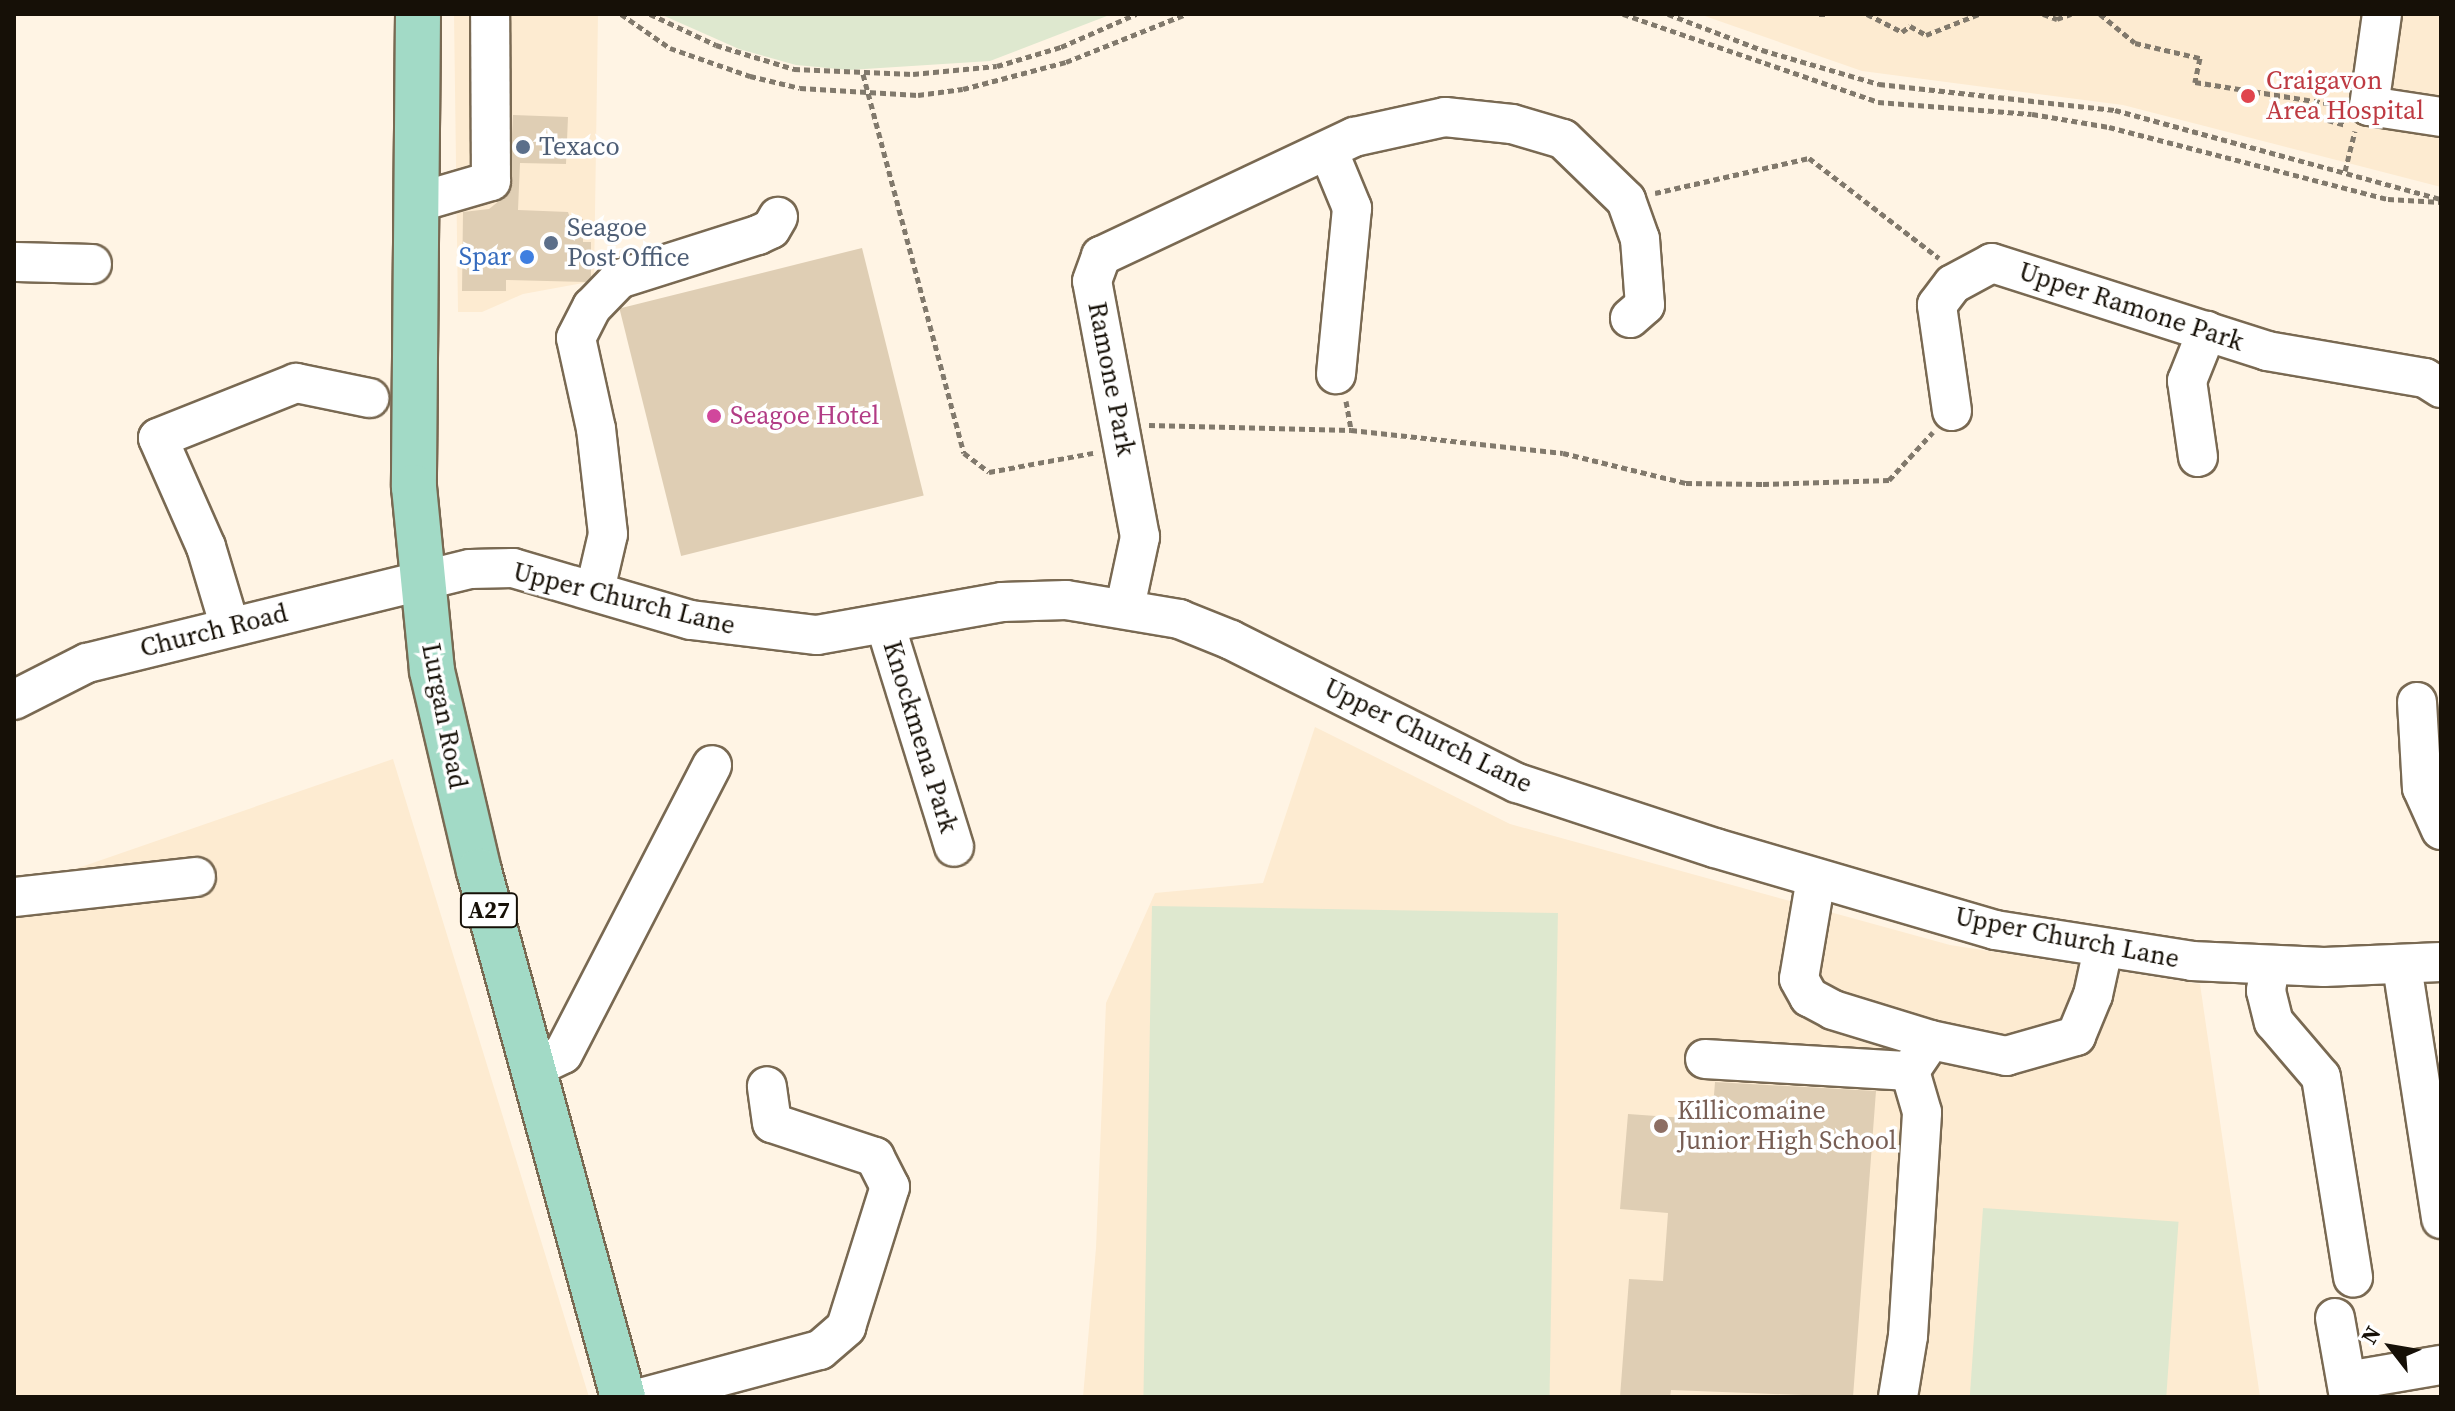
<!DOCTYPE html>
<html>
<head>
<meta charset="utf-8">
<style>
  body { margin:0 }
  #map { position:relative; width:2455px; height:1411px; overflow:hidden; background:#fff4e4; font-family:"Source Serif 4",serif }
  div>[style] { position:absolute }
  .built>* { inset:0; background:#fdebd1 }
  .green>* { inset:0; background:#dee8cf; transform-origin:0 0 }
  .building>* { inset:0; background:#dfceb4; transform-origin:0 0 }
  .path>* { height:5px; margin-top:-2.5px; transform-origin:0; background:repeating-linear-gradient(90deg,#81796c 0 6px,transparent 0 10px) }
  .roads { filter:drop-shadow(2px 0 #796952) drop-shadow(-2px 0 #796952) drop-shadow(0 2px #796952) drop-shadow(0 -2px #796952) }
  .minor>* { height:38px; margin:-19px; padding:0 19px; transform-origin:19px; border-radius:19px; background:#fff }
  .major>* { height:44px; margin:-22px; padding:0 22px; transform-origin:22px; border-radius:22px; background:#a2dac6 }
  .dots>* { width:22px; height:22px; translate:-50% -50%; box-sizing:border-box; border:4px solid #fff; border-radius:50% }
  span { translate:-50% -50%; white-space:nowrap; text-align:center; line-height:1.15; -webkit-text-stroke:7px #fff; paint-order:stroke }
  .shield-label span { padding:2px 6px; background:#fff; border:2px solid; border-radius:6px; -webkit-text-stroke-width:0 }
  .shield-label { font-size:24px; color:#161007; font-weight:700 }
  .health-label { font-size:26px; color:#be3a42 }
  .left { translate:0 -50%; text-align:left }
  .service-label { font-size:26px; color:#4e5e75 }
  .shop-label { font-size:26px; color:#366cbe }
  .right { translate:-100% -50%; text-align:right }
  .street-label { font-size:26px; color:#161007 }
  .hotel-label { font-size:26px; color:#b23c85 }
  .education-label { font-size:26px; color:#785e54 }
  .frame { position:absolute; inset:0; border:16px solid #161007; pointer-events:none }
  .north { position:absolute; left:2351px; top:1307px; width:80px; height:80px; -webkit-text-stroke:6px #fff; paint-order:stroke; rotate:301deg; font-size:22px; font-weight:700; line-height:32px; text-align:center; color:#161007 }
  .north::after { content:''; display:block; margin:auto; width:28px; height:36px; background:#161007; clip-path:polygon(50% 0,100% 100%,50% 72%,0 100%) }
</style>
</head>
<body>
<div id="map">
  <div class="built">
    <div style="clip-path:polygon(454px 14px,598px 14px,594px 281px,523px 294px,482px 312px,458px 312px)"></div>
    <div style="clip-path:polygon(1699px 14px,2441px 14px,2441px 187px,2123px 105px,1862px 71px)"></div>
    <div style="clip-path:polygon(1315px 727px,1510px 824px,1950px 945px,2200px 984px,2260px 1397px,1083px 1397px,1096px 1248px,1106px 1003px,1155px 893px,1263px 883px)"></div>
    <div style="clip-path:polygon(393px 759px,589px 1397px,14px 1397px,14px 878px,29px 885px)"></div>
  </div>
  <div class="green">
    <div style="clip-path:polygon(660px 14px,1112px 14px,990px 61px,849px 70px,796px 65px,739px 49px)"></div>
    <div style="left:1152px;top:906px;width:406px;height:493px;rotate:1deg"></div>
    <div style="left:1983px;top:1208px;width:196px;height:189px;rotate:4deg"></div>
  </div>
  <div class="building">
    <div style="clip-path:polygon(513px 115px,568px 117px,566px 164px,520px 163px,518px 210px,568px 212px,570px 218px,583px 219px,583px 242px,591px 242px,591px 277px,586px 282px,506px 280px,506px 291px,462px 291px,463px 212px,489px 209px,509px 193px)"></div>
    <div style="left:862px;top:248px;width:255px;height:250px;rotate:76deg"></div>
    <div style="clip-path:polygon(1715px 1082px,1876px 1091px,1853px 1397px,1671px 1390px,1670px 1397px,1620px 1397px,1629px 1279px,1663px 1281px,1668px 1213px,1620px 1209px,1628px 1114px,1712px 1120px)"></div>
  </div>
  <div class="path">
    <div style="left:621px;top:14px;width:60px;rotate:34.8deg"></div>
    <div style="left:670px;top:48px;width:85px;rotate:19.3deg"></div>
    <div style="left:750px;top:76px;width:51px;rotate:13.5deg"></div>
    <div style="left:800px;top:88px;width:118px;rotate:3.4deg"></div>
    <div style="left:918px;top:95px;width:45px;rotate:-7.6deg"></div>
    <div style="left:963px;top:89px;width:106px;rotate:-14.7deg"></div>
    <div style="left:1066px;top:62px;width:129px;rotate:-21.8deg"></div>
    <div style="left:650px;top:14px;width:73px;rotate:25.2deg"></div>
    <div style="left:716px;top:45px;width:82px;rotate:17.1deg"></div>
    <div style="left:794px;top:69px;width:119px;rotate:2.4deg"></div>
    <div style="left:913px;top:74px;width:84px;rotate:-5.4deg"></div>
    <div style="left:997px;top:66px;width:67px;rotate:-16.5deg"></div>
    <div style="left:1061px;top:47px;width:82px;rotate:-23.7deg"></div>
    <div style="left:1623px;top:14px;width:270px;rotate:19deg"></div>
    <div style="left:1878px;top:102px;width:154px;rotate:4.5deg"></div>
    <div style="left:2032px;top:114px;width:78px;rotate:9.6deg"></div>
    <div style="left:2109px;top:127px;width:288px;rotate:14.5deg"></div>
    <div style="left:2388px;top:199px;width:53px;rotate:3.2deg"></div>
    <div style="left:1668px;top:14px;width:101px;rotate:21deg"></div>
    <div style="left:1762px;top:50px;width:122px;rotate:16.2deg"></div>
    <div style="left:1879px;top:84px;width:237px;rotate:6.3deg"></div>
    <div style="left:2115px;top:110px;width:338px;rotate:15.3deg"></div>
    <div style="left:1819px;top:14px;width:6px"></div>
    <div style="left:1867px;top:14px;width:39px;rotate:27deg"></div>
    <div style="left:1902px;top:32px;width:10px;rotate:-37deg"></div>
    <div style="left:1910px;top:26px;width:18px;rotate:29deg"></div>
    <div style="left:1926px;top:35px;width:57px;rotate:-21.6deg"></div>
    <div style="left:2043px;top:14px;width:15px;rotate:20deg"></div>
    <div style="left:2057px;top:19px;width:15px;rotate:-20deg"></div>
    <div style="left:2100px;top:14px;width:45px;rotate:39.6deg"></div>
    <div style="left:2135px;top:43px;width:67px;rotate:13deg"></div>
    <div style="left:2200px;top:58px;width:25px;rotate:102deg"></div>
    <div style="left:2195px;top:82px;width:139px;rotate:9.1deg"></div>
    <div style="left:2332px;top:104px;width:16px;rotate:104deg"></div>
    <div style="left:2328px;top:120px;width:18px;rotate:16deg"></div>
    <div style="left:863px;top:74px;width:392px;rotate:75.1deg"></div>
    <div style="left:964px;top:453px;width:31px;rotate:37deg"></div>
    <div style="left:989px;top:472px;width:106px;rotate:-10.4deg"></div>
    <div style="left:2345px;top:171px;width:41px;rotate:-76deg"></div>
    <div style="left:1655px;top:193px;width:158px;rotate:-12.8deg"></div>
    <div style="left:1809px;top:158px;width:164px;rotate:37.6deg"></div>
    <div style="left:1346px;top:401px;width:29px;rotate:80deg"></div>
    <div style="left:1149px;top:425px;width:202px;rotate:1.4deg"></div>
    <div style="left:1351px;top:430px;width:213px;rotate:6.2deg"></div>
    <div style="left:1563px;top:453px;width:127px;rotate:13.7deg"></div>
    <div style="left:1686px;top:483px;width:77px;rotate:0.7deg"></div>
    <div style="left:1763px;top:484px;width:126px;rotate:-1.8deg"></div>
    <div style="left:1889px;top:480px;width:65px;rotate:-47.5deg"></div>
  </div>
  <div class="roads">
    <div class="minor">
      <div style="left:2382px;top:14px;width:93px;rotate:98deg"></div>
      <div style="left:2369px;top:106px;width:73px;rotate:8.7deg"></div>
      <div style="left:1328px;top:150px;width:63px;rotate:67.5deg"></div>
      <div style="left:1352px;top:208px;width:167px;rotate:95.5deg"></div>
      <div style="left:416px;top:203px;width:78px;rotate:-16.3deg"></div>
      <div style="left:491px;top:181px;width:167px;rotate:-90.3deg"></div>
      <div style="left:14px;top:262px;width:78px;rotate:1.5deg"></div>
      <div style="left:1952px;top:411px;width:107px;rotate:-98.1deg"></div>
      <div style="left:1937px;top:305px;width:26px;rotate:-53deg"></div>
      <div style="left:1953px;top:284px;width:44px;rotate:-28.3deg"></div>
      <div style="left:1992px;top:263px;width:289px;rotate:17.7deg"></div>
      <div style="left:2267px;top:351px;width:160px;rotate:9.7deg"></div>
      <div style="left:2425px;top:378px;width:19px;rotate:32deg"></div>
      <div style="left:2198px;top:457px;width:77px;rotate:-98.2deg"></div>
      <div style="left:2187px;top:381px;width:54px;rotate:-68.2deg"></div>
      <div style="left:595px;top:590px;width:57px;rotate:-76.9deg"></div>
      <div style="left:608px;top:534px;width:106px;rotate:-96.5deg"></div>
      <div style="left:596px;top:429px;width:93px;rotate:-102.4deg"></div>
      <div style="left:576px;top:338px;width:35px;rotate:-63deg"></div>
      <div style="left:592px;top:307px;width:39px;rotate:-46deg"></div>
      <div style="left:619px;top:279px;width:146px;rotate:-17.6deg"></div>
      <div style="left:758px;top:235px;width:14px;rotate:-25deg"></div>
      <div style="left:771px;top:229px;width:14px;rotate:-60deg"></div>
      <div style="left:1125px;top:607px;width:72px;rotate:-77.9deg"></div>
      <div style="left:1140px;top:537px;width:260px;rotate:-100.6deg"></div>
      <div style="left:1092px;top:281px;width:27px;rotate:-70deg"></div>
      <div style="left:1101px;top:256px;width:280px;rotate:-25.2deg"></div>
      <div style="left:1354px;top:137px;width:93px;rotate:-12.4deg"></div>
      <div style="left:1445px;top:117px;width:67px;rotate:6deg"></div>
      <div style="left:1512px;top:124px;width:53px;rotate:16.4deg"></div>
      <div style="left:1563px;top:139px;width:88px;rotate:44.1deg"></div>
      <div style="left:1626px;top:200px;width:41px;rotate:70.3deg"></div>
      <div style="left:1640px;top:239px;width:66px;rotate:85.7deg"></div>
      <div style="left:1645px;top:305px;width:20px;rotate:139deg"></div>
      <div style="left:230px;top:627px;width:84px;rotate:-106.7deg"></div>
      <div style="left:206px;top:547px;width:119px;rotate:-113.8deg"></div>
      <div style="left:158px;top:438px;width:149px;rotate:-21.7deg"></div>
      <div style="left:296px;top:383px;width:75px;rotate:11.6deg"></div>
      <div style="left:886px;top:627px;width:230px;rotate:72.8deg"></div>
      <div style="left:14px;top:700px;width:82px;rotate:-26.9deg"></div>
      <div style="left:87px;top:663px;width:394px;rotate:-13.8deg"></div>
      <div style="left:470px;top:569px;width:43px;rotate:-1.3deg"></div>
      <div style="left:513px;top:568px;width:185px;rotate:16.3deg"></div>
      <div style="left:691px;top:620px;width:127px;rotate:6.8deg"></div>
      <div style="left:817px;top:635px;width:188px;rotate:-10.1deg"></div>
      <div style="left:1002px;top:602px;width:64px;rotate:-1.8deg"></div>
      <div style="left:1066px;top:600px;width:115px;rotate:9.5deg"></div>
      <div style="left:1179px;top:619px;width:56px;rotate:22deg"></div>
      <div style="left:1231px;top:640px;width:320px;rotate:26.6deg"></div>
      <div style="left:1517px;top:783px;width:208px;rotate:18.2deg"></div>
      <div style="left:1715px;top:848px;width:292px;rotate:16.3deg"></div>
      <div style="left:1995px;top:930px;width:199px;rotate:8.9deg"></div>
      <div style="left:2192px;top:961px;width:132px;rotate:2.6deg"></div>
      <div style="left:2324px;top:967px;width:117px;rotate:-2.4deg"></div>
      <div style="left:2417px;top:702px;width:86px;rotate:86.7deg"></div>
      <div style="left:2422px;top:788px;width:46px;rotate:65.7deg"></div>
      <div style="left:1816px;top:878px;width:102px;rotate:99.6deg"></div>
      <div style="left:1799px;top:979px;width:21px;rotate:61deg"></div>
      <div style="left:1809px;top:997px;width:27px;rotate:28deg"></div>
      <div style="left:1833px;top:1010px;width:102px;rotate:17deg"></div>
      <div style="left:1931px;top:1040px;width:77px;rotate:12deg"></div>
      <div style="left:2006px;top:1056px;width:73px;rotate:-15.9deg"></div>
      <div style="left:2076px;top:1036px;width:44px;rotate:-67.5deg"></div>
      <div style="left:2093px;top:995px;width:47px;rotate:-77.7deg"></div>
      <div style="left:14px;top:897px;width:183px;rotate:-6.3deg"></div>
      <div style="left:2270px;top:965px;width:26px;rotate:99deg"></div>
      <div style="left:2266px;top:991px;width:32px;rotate:76deg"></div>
      <div style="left:2274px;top:1022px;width:72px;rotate:49.5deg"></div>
      <div style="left:2321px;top:1077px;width:203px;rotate:80.9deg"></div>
      <div style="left:2402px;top:966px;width:256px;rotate:81.2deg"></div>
      <div style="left:1705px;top:1059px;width:205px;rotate:3.4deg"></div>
      <div style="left:532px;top:1069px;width:34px;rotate:-26deg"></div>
      <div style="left:563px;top:1054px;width:325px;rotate:-62.7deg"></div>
      <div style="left:2335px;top:1318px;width:80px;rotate:80deg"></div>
      <div style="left:2347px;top:1381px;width:95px;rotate:-9.7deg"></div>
      <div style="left:644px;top:1397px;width:182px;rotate:-15deg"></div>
      <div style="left:820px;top:1350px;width:35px;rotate:-41deg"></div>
      <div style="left:846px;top:1327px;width:147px;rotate:-72.6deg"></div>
      <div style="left:890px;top:1187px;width:34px;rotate:-117deg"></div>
      <div style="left:875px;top:1157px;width:108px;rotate:-161.7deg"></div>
      <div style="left:772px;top:1123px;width:37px;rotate:-98deg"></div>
      <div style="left:1898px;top:1397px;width:62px;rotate:-80.7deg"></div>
      <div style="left:1908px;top:1336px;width:224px;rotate:-86.4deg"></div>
      <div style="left:1922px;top:1112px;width:43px;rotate:-106.3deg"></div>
      <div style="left:1910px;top:1071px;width:37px;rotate:-56deg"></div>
    </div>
    <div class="major">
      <div style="left:418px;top:14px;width:473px;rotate:90.5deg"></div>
      <div style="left:414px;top:487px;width:185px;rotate:84.4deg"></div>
      <div style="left:432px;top:671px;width:205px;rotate:76.8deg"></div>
      <div style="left:479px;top:871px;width:545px;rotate:74.69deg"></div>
    </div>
  </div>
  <div class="dots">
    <div style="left:2248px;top:96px;background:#e0444e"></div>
    <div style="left:523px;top:147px;background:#5c6f8a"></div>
    <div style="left:551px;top:243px;background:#5c6f8a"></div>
    <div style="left:527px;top:257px;background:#3f7fe0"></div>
    <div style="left:714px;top:416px;background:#d1479c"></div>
    <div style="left:1661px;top:1126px;background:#8d6e63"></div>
  </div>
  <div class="shield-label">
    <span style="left:489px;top:910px">A27</span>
  </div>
  <div class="health-label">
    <span class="left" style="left:2266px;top:96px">Craigavon<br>Area Hospital</span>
  </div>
  <div class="service-label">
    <span class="left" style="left:539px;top:147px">Texaco</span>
    <span class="left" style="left:567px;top:243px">Seagoe<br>Post Office</span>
  </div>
  <div class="shop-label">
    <span class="right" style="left:511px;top:257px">Spar</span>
  </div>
  <div class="street-label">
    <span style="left:2131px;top:307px;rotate:18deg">Upper Ramone Park</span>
    <span style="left:1111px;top:379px;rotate:79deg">Ramone Park</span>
    <span style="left:624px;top:599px;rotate:14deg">Upper Church Lane</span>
    <span style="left:214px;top:631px;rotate:-14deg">Church Road</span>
    <span style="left:444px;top:716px;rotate:79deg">Lurgan Road</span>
    <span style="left:1428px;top:736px;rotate:26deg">Upper Church Lane</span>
    <span style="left:920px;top:737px;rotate:73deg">Knockmena Park</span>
    <span style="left:2067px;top:938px;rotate:11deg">Upper Church Lane</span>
  </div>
  <div class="hotel-label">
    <span class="left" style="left:730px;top:416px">Seagoe Hotel</span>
  </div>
  <div class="education-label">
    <span class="left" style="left:1677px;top:1126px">Killicomaine<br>Junior High School</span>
  </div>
  <div class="frame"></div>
  <div class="north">N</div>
</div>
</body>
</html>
